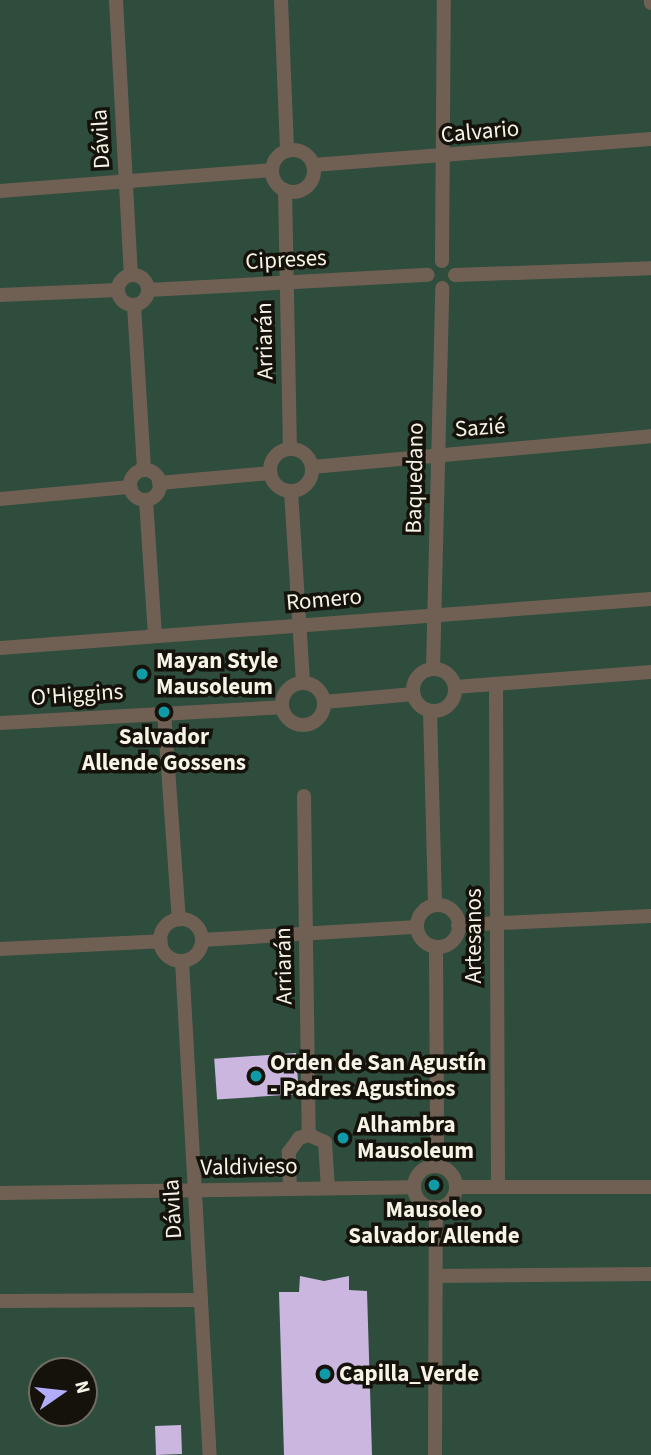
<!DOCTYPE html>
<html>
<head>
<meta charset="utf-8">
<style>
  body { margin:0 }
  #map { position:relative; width:651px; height:1455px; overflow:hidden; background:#2f2916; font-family:"Source Sans 3",sans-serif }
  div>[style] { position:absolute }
  .green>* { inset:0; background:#2e4d3c }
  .building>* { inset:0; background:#cab6df; transform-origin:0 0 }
  .lane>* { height:14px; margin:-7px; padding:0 7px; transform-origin:7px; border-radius:7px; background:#706054 }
  .lane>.ring { margin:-7px; padding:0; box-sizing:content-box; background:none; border:14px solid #706054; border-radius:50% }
  .dots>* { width:19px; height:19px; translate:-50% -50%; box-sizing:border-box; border:4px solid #14120a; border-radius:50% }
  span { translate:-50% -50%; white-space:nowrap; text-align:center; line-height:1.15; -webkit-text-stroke:7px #14120a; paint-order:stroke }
  .street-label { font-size:23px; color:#f7f3e7 }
  .poi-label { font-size:23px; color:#f7f3e7; font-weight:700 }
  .left { translate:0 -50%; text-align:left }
  .north { position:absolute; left:28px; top:1357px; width:70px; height:70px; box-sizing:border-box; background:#14120a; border:2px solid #6f6c62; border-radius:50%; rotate:76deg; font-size:19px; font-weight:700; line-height:28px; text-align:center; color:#f7f3e7 }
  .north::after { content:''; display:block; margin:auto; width:24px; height:32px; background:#b1adfa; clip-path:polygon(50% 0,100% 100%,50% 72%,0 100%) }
</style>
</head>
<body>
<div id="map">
  <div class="green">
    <div style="clip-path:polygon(evenodd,0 0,651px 0,651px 1455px,0 1455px,0 0,42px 1371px,84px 1371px,84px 1413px,42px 1413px,42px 1371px)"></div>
  </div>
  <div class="building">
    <div style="left:296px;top:1053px;width:41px;height:82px;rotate:86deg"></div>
    <div style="clip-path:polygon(300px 1276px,324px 1281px,349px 1276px,349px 1290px,367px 1291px,372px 1455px,284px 1455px,279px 1292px,299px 1292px)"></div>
    <div style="left:181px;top:1425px;width:29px;height:26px;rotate:88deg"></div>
  </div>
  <div class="lane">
    <div style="left:116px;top:0;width:275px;rotate:86.9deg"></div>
    <div style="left:281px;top:0;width:151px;rotate:87.7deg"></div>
    <div style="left:651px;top:0;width:3px;rotate:90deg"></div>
    <div class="ring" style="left:272px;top:150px;width:28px;height:28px"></div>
    <div style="left:313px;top:165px;width:339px;rotate:-4.4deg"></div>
    <div style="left:285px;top:190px;width:259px;rotate:88.9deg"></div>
    <div style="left:0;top:191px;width:273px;rotate:-4.4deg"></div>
    <div style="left:442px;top:261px;width:261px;rotate:-89.6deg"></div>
    <div style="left:455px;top:275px;width:196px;rotate:-2deg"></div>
    <div class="ring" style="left:118px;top:275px;width:16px;height:16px"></div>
    <div style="left:148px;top:290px;width:280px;rotate:-3.1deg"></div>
    <div style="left:0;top:295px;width:118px;rotate:-2.4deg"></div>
    <div style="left:134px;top:305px;width:165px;rotate:86.5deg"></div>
    <div class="ring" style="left:270px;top:449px;width:28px;height:28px"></div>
    <div style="left:312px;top:467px;width:340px;rotate:-5.2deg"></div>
    <div class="ring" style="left:130px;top:470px;width:16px;height:16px"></div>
    <div style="left:159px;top:483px;width:112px;rotate:-5.1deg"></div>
    <div style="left:291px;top:491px;width:192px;rotate:86.4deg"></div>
    <div style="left:0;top:499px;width:131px;rotate:-5.3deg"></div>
    <div style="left:146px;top:500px;width:136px;rotate:86.2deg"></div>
    <div style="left:0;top:648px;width:653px;rotate:-4.3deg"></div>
    <div style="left:433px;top:669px;width:381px;rotate:-88.6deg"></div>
    <div class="ring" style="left:413px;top:669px;width:28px;height:28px"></div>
    <div class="ring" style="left:282px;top:683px;width:28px;height:28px"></div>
    <div style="left:496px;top:684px;width:503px;rotate:89.77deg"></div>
    <div style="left:455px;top:687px;width:197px;rotate:-4.4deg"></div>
    <div style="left:324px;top:702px;width:90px;rotate:-5.1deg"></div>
    <div style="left:430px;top:711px;width:194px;rotate:88.5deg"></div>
    <div style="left:164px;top:712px;width:208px;rotate:85.9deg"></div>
    <div style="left:0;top:723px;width:282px;rotate:-3.2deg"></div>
    <div style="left:304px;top:796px;width:339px;rotate:89.2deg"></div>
    <div class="ring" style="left:417px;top:905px;width:28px;height:28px"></div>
    <div class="ring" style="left:160px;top:919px;width:28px;height:28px"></div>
    <div style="left:458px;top:925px;width:193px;rotate:-2.7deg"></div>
    <div style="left:202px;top:940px;width:215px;rotate:-3.5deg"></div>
    <div style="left:436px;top:947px;width:219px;rotate:89.7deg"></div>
    <div style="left:0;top:949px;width:161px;rotate:-2.8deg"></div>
    <div style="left:182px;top:961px;width:495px;rotate:86.8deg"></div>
    <div class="ring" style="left:414px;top:1166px;width:28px;height:28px"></div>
    <div style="left:456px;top:1187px;width:195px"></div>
    <div style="left:290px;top:1189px;width:37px;rotate:-92deg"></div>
    <div style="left:289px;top:1152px;width:17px;rotate:-54deg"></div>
    <div style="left:299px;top:1138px;width:10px;rotate:-17deg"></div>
    <div style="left:309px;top:1135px;width:17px;rotate:24deg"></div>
    <div style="left:325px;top:1142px;width:46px;rotate:86.3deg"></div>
    <div style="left:0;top:1193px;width:414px;rotate:-0.8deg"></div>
    <div style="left:436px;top:1276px;width:215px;rotate:-0.5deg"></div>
    <div style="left:0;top:1301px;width:201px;rotate:-0.3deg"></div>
    <div style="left:435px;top:1455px;width:248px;rotate:-89.8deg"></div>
  </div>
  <div class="dots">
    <div style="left:142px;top:674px;background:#0f9aa8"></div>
    <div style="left:164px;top:712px;background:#0f9aa8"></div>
    <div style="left:256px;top:1076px;background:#0f9aa8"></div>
    <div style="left:343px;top:1138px;background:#0f9aa8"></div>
    <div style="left:434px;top:1185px;background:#0f9aa8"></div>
    <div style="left:325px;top:1374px;background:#0f9aa8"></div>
  </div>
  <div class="street-label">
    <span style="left:480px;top:132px;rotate:-5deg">Calvario</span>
    <span style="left:101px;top:139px;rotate:-93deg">Dávila</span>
    <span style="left:286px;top:260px;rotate:-3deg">Cipreses</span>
    <span style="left:265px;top:341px;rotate:-91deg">Arriarán</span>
    <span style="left:480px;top:428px;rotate:-4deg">Sazié</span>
    <span style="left:415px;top:478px;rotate:-89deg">Baquedano</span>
    <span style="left:324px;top:600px;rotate:-5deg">Romero</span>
    <span style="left:77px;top:695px;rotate:-4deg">O'Higgins</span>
    <span style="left:474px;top:936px;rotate:-90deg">Artesanos</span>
    <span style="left:284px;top:966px;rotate:-91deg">Arriarán</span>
    <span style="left:249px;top:1167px;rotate:-1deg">Valdivieso</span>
    <span style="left:173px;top:1209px;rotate:-93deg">Dávila</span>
  </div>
  <div class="poi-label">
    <span class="left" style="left:156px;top:674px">Mayan Style<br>Mausoleum</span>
    <span style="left:164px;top:750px">Salvador<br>Allende Gossens</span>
    <span class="left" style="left:270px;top:1076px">Orden de San Agustín<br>- Padres Agustinos</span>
    <span class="left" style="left:357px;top:1138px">Alhambra<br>Mausoleum</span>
    <span style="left:434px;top:1223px">Mausoleo<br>Salvador Allende</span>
    <span class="left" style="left:339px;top:1374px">Capilla_Verde</span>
  </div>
  <div class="north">N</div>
</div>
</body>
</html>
